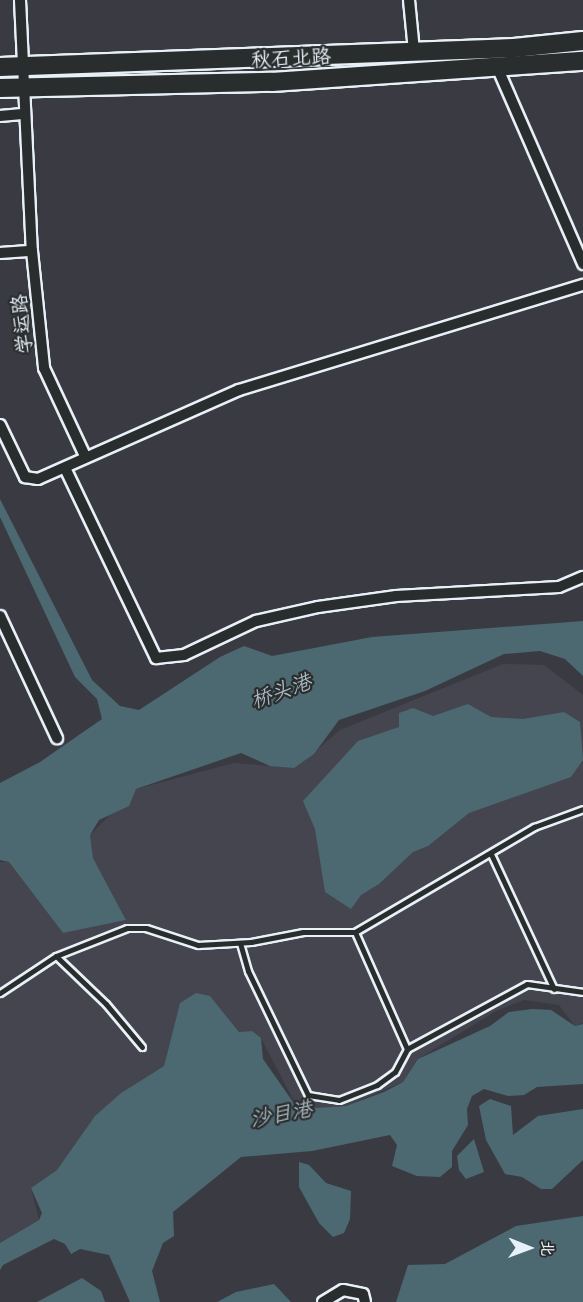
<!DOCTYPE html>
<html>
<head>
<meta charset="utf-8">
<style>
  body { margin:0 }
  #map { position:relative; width:583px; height:1302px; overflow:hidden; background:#3a3b42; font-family:Itim,"LXGW WenKai TC",sans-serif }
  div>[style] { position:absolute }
  .built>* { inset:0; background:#454550 }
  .water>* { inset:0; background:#4c6871 }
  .roads { filter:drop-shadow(2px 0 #e8f1f8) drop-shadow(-2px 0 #e8f1f8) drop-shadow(0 2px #e8f1f8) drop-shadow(0 -2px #e8f1f8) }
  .lane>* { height:5px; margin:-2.5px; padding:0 2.5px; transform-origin:2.5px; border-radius:2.5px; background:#2a2d2e }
  .street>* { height:10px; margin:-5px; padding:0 5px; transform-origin:5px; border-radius:5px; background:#2a2d2e }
  .primary>* { height:18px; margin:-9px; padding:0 9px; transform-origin:9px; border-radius:9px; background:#2a2d2e }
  span { translate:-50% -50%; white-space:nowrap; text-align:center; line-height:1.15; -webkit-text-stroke:4.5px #2a2d2e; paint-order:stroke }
  .street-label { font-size:20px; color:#e8f1f8 }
  .water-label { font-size:21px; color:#aabac2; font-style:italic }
  .north { position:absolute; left:499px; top:1218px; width:60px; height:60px; -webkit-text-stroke:4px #2a2d2e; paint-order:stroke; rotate:91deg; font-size:16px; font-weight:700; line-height:24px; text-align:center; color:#e8f1f8 }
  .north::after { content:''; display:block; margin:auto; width:21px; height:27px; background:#e8f1f8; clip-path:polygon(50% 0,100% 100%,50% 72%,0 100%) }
</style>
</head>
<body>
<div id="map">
  <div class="built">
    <div style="clip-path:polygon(503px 664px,544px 665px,583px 695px,583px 1023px,575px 1026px,559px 1005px,524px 1000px,496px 1011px,418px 1059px,403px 1082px,346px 1106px,298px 1109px,261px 1038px,252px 1031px,239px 1032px,210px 996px,180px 1003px,164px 1066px,121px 1093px,57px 1170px,31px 1188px,39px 1220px,0 1243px,0 862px,9px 862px,63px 933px,126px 920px,93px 858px,90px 835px,136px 789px,234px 763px,270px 766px,303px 762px,340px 730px)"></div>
  </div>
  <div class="water">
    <div style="clip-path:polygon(0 499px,92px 680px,120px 706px,139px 710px,220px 657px,244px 646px,272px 656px,372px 637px,583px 621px,583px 676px,565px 659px,540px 651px,504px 654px,425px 691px,339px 720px,314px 754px,294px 768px,270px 766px,241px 753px,136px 789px,129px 806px,99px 820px,90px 835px,93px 858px,126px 920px,63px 933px,9px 862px,0 860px,0 783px,40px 762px,102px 719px,97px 699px,75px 677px,0 517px)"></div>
    <div style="clip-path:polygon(468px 704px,491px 717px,523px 719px,564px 712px,580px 722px,583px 760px,571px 777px,469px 813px,428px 846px,413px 852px,379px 884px,361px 895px,351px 909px,325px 892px,315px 829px,303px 801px,358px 741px,399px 727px,399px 713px,413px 708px,433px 716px)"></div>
    <div style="clip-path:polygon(196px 993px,210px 996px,239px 1032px,252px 1031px,261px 1038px,263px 1059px,298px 1109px,346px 1106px,384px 1092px,403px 1082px,418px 1059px,490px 1026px,509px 1012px,532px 1009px,551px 1010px,575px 1026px,583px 1024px,583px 1084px,537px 1087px,524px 1095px,508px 1096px,484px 1089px,472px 1096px,467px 1109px,468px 1125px,452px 1151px,452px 1167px,440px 1177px,417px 1176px,392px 1166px,397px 1145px,390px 1135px,312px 1151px,241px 1157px,173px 1212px,174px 1236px,163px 1243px,152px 1271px,160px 1302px,130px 1302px,109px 1255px,80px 1249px,71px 1254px,65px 1244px,54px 1239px,3px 1265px,0 1270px,0 1243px,39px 1220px,42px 1213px,31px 1188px,57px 1170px,95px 1116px,121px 1093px,164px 1066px,180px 1003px)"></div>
    <div style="clip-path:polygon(490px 1099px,511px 1106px,513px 1135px,538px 1116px,583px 1109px,583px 1160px,552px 1189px,541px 1189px,522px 1177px,505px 1174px,486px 1140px,479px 1106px)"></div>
    <div style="clip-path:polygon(474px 1139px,484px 1172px,466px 1179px,459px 1170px,457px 1156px)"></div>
    <div style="clip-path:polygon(299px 1162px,309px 1165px,326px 1183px,351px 1191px,350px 1219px,344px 1233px,333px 1237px,319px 1223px,299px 1187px)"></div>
    <div style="clip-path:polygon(583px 1216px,583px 1302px,396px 1302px,408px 1265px,445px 1264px,516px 1226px)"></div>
    <div style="clip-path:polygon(82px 1278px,101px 1291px,105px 1302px,37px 1302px)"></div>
    <div style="clip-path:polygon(274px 1284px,291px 1302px,217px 1302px,236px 1292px)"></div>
  </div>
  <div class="roads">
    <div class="lane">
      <div style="left:491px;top:854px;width:149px;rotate:65deg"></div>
      <div style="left:240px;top:943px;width:29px;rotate:74deg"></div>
      <div style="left:248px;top:971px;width:138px;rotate:64.2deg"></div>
      <div style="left:308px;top:1095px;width:31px;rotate:9deg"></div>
      <div style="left:339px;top:1100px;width:41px;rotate:-21.5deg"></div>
      <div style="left:377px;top:1085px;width:22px;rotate:-36deg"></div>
      <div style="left:395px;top:1072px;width:26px;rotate:-62deg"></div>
      <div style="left:407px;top:1049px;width:128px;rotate:-114deg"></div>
      <div style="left:0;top:993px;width:67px;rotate:-33.5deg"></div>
      <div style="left:142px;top:1047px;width:56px;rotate:-129.9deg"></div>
      <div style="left:106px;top:1004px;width:69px;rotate:-136.2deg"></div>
      <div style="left:56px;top:956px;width:76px;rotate:-21.5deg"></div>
      <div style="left:127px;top:928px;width:19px"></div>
      <div style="left:146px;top:928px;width:55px;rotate:18.1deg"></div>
      <div style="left:198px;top:945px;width:53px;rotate:-3.2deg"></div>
      <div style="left:251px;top:942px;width:53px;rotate:-10.9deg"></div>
      <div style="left:303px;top:932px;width:52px"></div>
      <div style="left:355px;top:932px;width:208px;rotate:-30.4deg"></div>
      <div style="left:534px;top:827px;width:52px;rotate:-20.2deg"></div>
      <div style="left:407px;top:1049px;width:136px;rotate:-28.4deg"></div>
      <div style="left:527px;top:984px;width:57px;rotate:8.1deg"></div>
    </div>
    <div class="street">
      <div style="left:20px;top:0;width:251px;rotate:87.3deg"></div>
      <div style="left:32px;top:251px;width:118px;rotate:84.1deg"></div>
      <div style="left:44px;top:368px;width:97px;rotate:65deg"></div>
      <div style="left:409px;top:0;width:51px;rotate:84.4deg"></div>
      <div style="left:498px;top:69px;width:213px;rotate:66.4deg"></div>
      <div style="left:0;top:116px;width:25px;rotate:-5deg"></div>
      <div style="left:0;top:253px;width:32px;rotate:-4deg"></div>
      <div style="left:0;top:425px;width:58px;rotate:64.3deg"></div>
      <div style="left:25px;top:477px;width:13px;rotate:9deg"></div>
      <div style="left:38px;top:479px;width:220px;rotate:-23.9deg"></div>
      <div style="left:239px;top:390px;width:360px;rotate:-17deg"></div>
      <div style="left:65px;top:468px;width:211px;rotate:64.4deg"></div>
      <div style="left:156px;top:658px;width:28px;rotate:-6deg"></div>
      <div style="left:184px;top:655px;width:80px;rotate:-25.3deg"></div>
      <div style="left:256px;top:621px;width:64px;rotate:-12.7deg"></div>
      <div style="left:318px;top:607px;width:79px;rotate:-8deg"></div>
      <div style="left:396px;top:596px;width:163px;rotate:-3.2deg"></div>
      <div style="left:559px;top:587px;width:26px;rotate:-23deg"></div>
      <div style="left:0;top:616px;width:135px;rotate:65deg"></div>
      <div style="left:323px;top:1302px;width:23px;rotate:-31deg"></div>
      <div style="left:343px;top:1290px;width:20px;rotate:11deg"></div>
      <div style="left:363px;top:1294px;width:8px;rotate:76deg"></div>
    </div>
    <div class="primary">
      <div style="left:0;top:67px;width:514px;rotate:-2.12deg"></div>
      <div style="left:514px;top:48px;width:69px;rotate:-5.8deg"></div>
      <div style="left:0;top:88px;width:272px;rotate:-1.3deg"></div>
      <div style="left:272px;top:82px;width:312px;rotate:-3.9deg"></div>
    </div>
  </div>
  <div class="street-label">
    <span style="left:291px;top:58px;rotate:-3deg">秋石北路</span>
    <span style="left:22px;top:324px;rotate:-96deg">学运路</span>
  </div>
  <div class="water-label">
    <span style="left:281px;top:691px;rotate:-20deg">桥头港</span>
    <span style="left:281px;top:1114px;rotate:-11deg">沙目港</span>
  </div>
  <div class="north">北</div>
</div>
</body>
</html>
